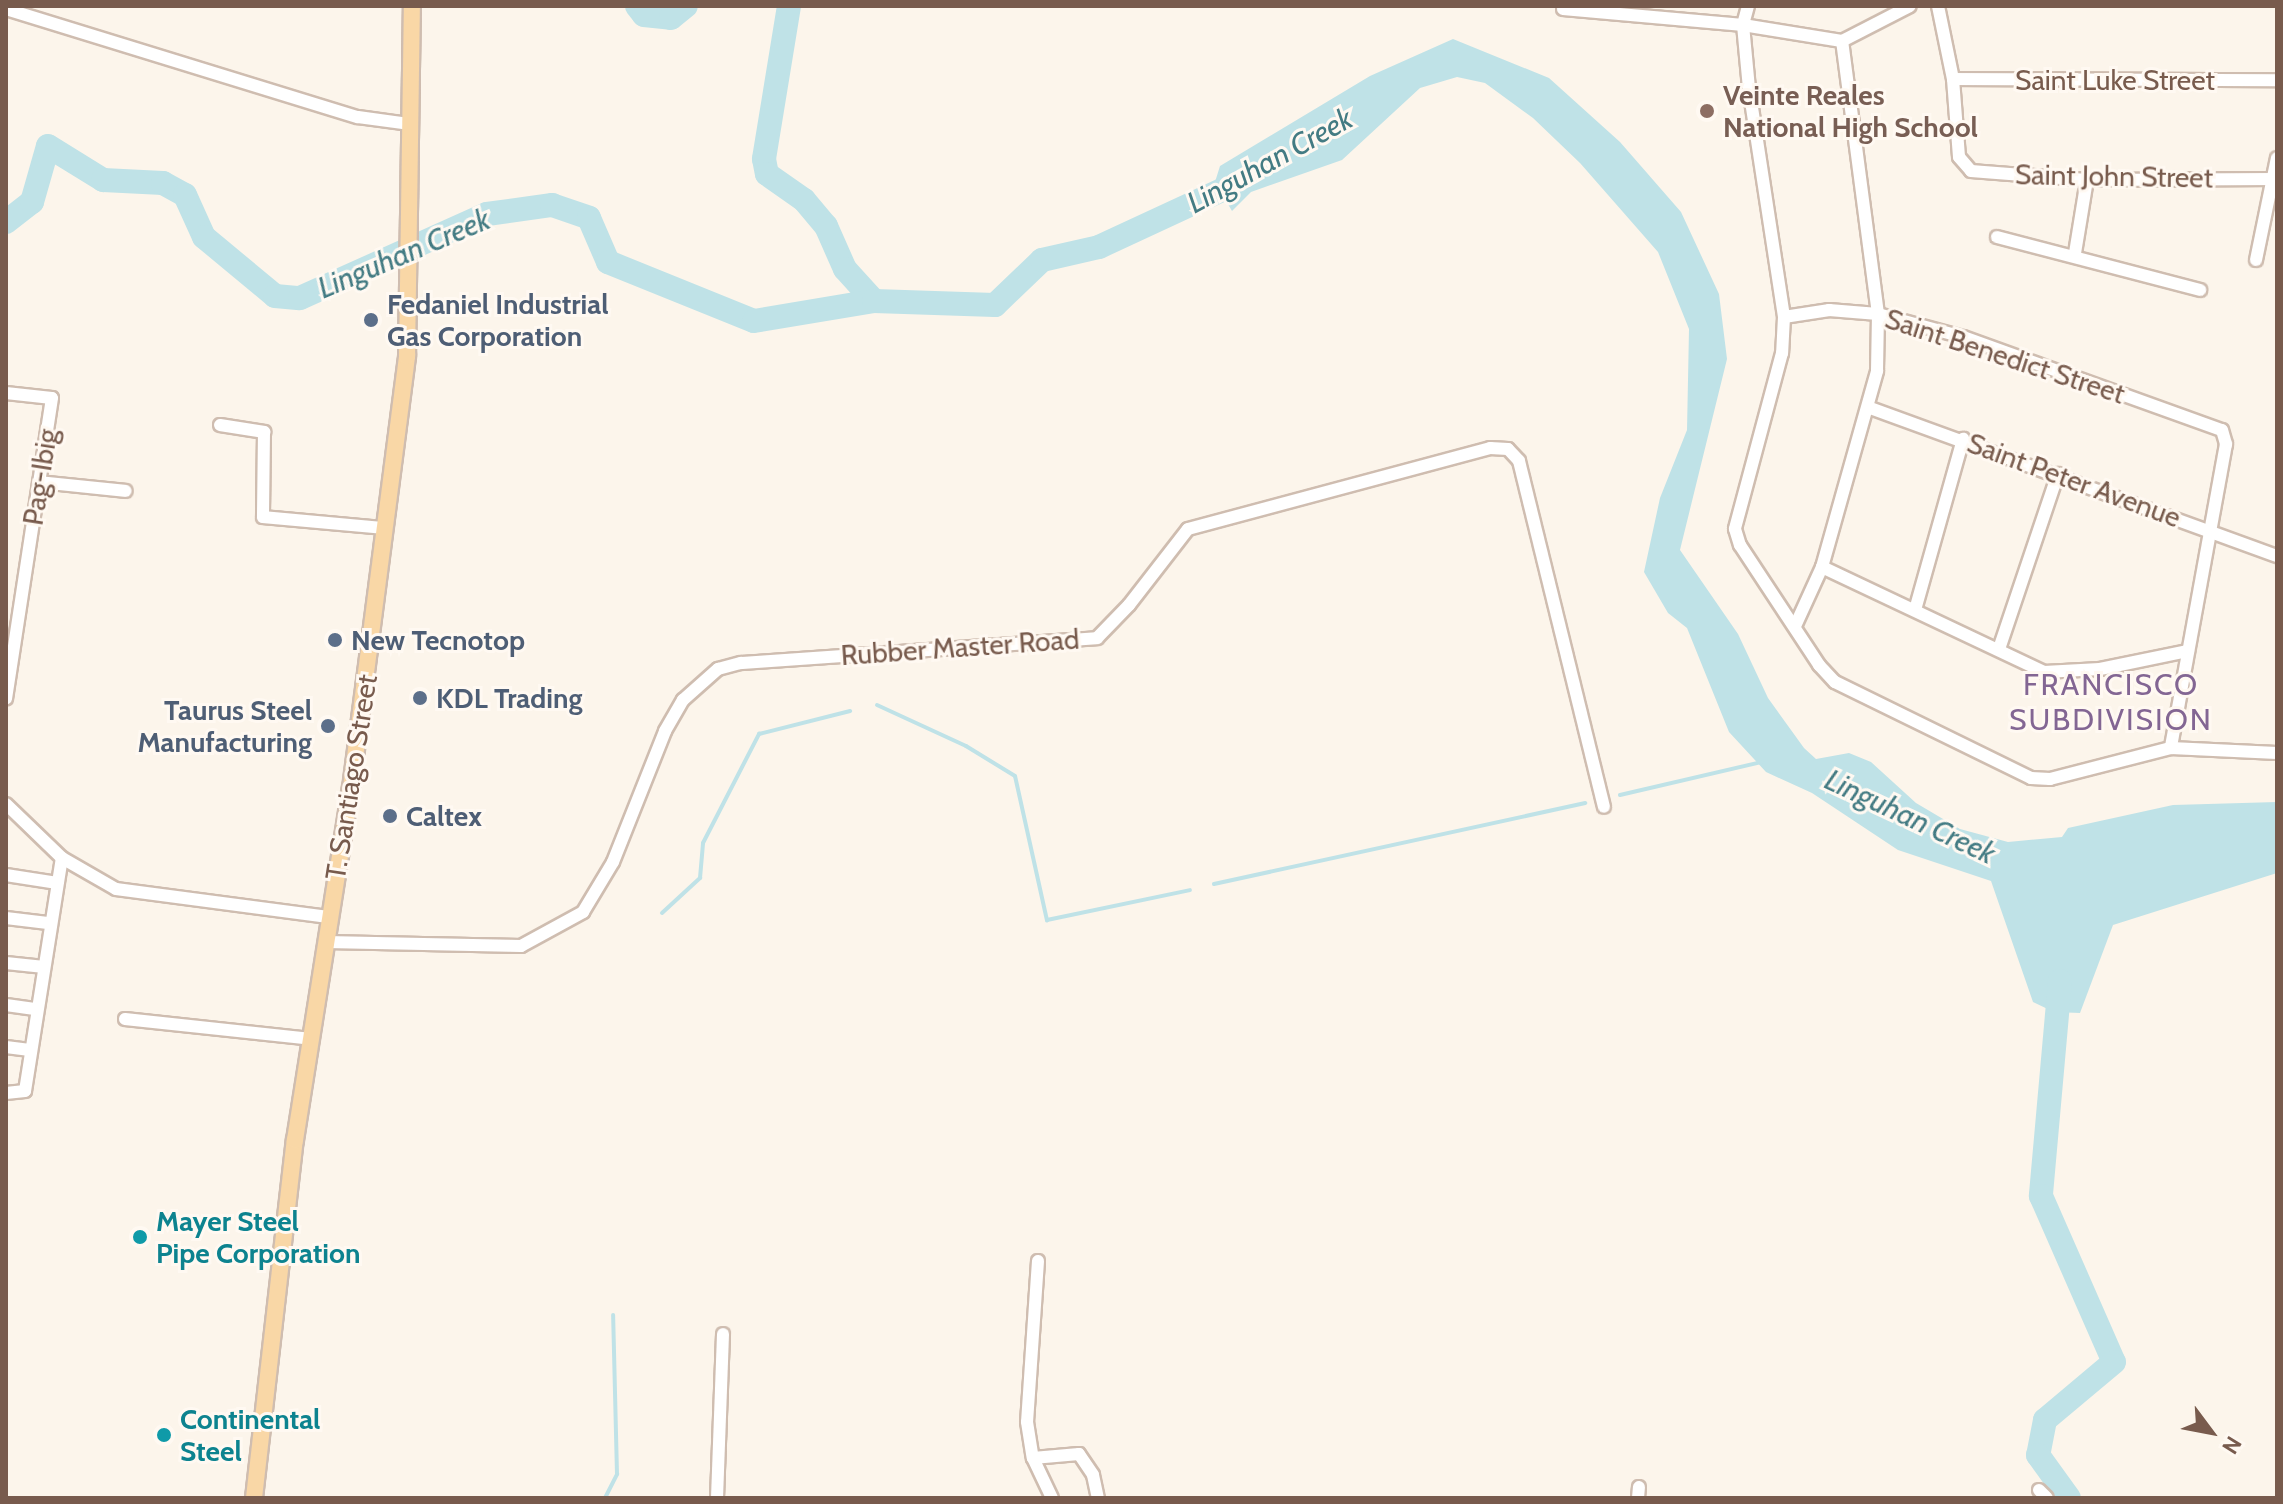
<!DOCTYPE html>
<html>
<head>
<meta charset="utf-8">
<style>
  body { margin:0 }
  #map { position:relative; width:2283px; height:1504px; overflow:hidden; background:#fcf5eb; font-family:Cabin,sans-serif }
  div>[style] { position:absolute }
  .water>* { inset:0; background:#bfe2e7 }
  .stream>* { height:4px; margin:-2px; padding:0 2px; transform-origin:2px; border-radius:2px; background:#bfe2e7 }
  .river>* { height:24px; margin:-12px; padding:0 12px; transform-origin:12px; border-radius:12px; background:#bfe2e7 }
  .roads { filter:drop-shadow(2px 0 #cfbdb0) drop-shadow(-2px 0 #cfbdb0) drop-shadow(0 2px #cfbdb0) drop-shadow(0 -2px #cfbdb0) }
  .minor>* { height:12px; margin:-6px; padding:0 6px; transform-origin:6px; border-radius:6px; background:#fff }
  .major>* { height:16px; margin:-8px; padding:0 8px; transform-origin:8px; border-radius:8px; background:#f9d7a6 }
  .dots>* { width:22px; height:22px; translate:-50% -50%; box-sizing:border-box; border:4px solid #fff9f2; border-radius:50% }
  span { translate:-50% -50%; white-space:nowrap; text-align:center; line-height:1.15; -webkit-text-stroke:6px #fff9f2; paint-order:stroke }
  .street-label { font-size:28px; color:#785b4d }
  .education-label { font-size:28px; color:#785e54; font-weight:700 }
  .left { translate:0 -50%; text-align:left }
  .service-label { font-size:28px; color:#4e5e75; font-weight:700 }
  .right { translate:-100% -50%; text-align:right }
  .culture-label { font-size:28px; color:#0d838f; font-weight:700 }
  .water-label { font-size:30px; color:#437b83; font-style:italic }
  .neighbourhood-label { font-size:30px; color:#836693; letter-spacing:2px }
  .frame { position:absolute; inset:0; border:8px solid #785b4d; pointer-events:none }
  .north { position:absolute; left:2171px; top:1392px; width:80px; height:80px; -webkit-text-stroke:6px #fff9f2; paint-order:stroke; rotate:122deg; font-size:22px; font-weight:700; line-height:32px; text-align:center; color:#785b4d }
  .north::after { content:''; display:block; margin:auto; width:28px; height:36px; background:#785b4d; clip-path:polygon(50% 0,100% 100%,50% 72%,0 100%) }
</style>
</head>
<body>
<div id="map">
  <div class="water">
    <div style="clip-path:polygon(1453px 39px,1549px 78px,1620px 142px,1681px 212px,1719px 294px,1727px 359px,1680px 550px,1738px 634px,1768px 698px,1804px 748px,1816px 759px,1849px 753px,1871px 762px,1916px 803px,1960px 829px,2008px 842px,2062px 837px,2068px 828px,2173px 805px,2277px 802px,2277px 873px,2113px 925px,2080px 1013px,2054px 1012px,2033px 1002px,1991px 881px,1898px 850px,1812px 793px,1766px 772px,1729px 732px,1687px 628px,1668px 613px,1644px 572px,1660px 498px,1687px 430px,1689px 329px,1658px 252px,1580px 163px,1533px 118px,1485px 83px,1457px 77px,1420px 88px,1342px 160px,1251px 192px,1232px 211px,1215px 182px,1220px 166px,1370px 76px)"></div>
  </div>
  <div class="stream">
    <div style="left:877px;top:705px;width:98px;rotate:24.7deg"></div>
    <div style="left:966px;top:746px;width:57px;rotate:31.5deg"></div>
    <div style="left:1015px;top:776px;width:148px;rotate:77.5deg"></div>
    <div style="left:1047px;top:920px;width:146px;rotate:-11.8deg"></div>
    <div style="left:1620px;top:795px;width:146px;rotate:-13.1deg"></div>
    <div style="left:1214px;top:884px;width:380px;rotate:-12.3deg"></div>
    <div style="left:662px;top:913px;width:52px;rotate:-42.6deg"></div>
    <div style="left:700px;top:878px;width:35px;rotate:-85deg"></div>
    <div style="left:703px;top:843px;width:123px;rotate:-62.8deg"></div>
    <div style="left:759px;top:734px;width:94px;rotate:-14.2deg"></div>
    <div style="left:605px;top:1498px;width:27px;rotate:-63deg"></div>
    <div style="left:617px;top:1474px;width:159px;rotate:-91.4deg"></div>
  </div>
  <div class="river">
    <div style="left:637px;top:6px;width:11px;rotate:52deg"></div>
    <div style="left:644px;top:15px;width:27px;rotate:6deg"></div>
    <div style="left:671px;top:18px;width:19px;rotate:-39deg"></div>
    <div style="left:789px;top:6px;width:155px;rotate:99.3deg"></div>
    <div style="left:764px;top:159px;width:15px;rotate:79deg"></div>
    <div style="left:767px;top:174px;width:45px;rotate:35.1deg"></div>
    <div style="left:804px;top:200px;width:34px;rotate:50deg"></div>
    <div style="left:826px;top:226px;width:47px;rotate:66.2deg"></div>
    <div style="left:845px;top:269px;width:43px;rotate:47.8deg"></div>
    <div style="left:6px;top:222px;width:33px;rotate:-38deg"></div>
    <div style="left:32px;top:202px;width:58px;rotate:-74.1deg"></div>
    <div style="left:48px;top:146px;width:65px;rotate:31.7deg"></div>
    <div style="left:103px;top:180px;width:60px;rotate:2.9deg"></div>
    <div style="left:163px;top:183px;width:25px;rotate:29deg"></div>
    <div style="left:185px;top:195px;width:46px;rotate:65.7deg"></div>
    <div style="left:204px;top:237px;width:92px;rotate:39.7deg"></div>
    <div style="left:275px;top:296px;width:25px;rotate:5deg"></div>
    <div style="left:300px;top:298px;width:205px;rotate:-24.2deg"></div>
    <div style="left:487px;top:214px;width:66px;rotate:-7.9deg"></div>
    <div style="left:552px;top:205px;width:39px;rotate:19deg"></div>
    <div style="left:589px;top:218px;width:48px;rotate:66.6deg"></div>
    <div style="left:608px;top:262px;width:157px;rotate:22deg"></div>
    <div style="left:754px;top:321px;width:122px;rotate:-9.5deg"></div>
    <div style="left:874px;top:301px;width:121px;rotate:1.9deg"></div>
    <div style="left:995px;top:305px;width:65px;rotate:-43.8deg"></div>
    <div style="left:1042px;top:260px;width:58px;rotate:-12.8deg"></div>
    <div style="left:1099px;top:247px;width:166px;rotate:-24.9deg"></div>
    <div style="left:2060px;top:981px;width:216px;rotate:95.1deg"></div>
    <div style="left:2041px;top:1196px;width:181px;rotate:66.3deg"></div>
    <div style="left:2114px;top:1362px;width:90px;rotate:140deg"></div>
    <div style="left:2045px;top:1420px;width:36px;rotate:101deg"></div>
    <div style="left:2038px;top:1455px;width:53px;rotate:54.2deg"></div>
  </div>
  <div class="roads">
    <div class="minor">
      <div style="left:1748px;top:6px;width:20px;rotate:105deg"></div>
      <div style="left:1743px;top:25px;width:63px;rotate:84.6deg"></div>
      <div style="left:1749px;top:88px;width:232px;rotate:81.3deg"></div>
      <div style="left:1784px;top:317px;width:36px;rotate:93deg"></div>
      <div style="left:1782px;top:353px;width:182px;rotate:105deg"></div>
      <div style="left:1735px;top:529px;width:17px;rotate:73deg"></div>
      <div style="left:1740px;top:545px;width:144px;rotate:56.6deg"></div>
      <div style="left:1819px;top:665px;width:23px;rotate:47deg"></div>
      <div style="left:1835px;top:682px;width:218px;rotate:26.1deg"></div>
      <div style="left:2031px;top:778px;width:19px;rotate:3deg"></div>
      <div style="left:2050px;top:779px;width:125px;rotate:-14.4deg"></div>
      <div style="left:2171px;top:748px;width:106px;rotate:2.7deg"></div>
      <div style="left:1938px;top:6px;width:75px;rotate:78.4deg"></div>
      <div style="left:1953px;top:79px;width:78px;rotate:85.6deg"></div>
      <div style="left:1959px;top:157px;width:18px;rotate:49deg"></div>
      <div style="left:1971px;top:171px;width:116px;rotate:4.4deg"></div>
      <div style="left:2087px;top:180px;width:190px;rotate:-0.3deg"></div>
      <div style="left:6px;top:9px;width:368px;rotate:17.1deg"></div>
      <div style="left:358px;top:117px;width:51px;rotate:7.8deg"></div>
      <div style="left:1563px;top:9px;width:181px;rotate:5.1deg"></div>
      <div style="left:1743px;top:25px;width:100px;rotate:9.2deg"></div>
      <div style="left:1842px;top:41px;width:76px;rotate:-27.2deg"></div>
      <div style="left:1953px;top:79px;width:324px;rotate:0.2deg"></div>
      <div style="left:1997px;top:237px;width:210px;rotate:14.6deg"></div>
      <div style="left:2075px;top:253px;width:74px;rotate:-80.7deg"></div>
      <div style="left:2256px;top:260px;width:104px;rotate:-78.4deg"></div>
      <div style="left:1784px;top:317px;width:46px;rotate:-8.8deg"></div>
      <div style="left:1829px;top:310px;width:49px;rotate:4.7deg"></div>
      <div style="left:1878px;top:314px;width:88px;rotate:15.1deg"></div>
      <div style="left:1963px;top:337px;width:275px;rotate:19.8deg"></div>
      <div style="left:2222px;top:430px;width:15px;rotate:74deg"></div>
      <div style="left:2226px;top:444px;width:309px;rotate:100.3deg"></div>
      <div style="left:6px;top:393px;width:46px;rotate:6.2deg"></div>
      <div style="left:52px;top:398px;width:304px;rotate:98.7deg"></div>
      <div style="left:1870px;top:408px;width:433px;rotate:20deg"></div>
      <div style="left:220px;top:425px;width:45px;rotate:9deg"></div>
      <div style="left:264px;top:432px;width:85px;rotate:90.7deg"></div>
      <div style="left:263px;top:517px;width:122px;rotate:5.2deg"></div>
      <div style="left:39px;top:482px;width:87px;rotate:5.9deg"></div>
      <div style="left:1822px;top:567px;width:246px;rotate:25.3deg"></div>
      <div style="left:2044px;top:672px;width:56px;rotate:-3.1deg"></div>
      <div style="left:2100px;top:669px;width:90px;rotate:-11.6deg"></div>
      <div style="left:1915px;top:610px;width:178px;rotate:-74.3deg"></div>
      <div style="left:1796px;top:624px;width:63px;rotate:-65.5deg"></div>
      <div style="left:1822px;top:567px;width:204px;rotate:-74.3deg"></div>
      <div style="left:1877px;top:371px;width:57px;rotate:-89deg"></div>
      <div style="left:1878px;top:314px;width:275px;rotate:-97.5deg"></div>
      <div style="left:1999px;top:649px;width:185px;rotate:-71.4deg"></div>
      <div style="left:6px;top:804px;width:78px;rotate:44deg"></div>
      <div style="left:62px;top:858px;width:62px;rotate:29.9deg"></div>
      <div style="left:116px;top:889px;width:216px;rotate:7.5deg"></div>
      <div style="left:6px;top:875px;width:52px;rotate:8.9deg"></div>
      <div style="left:6px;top:918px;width:42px;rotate:6.8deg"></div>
      <div style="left:326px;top:942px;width:195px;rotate:1.2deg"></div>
      <div style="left:521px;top:946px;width:71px;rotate:-28.7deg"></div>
      <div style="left:583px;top:912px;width:58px;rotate:-59deg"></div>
      <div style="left:613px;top:862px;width:141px;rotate:-68.3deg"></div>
      <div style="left:665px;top:731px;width:36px;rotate:-60deg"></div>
      <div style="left:683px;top:700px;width:47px;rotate:-41.5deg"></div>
      <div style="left:718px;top:669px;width:24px;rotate:-15deg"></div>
      <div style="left:741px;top:663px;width:357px;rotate:-4deg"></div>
      <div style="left:1097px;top:638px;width:46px;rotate:-45.9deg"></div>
      <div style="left:1129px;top:605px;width:96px;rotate:-52.2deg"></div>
      <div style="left:1188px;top:529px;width:313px;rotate:-15deg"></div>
      <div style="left:1490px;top:448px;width:18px;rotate:3deg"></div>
      <div style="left:1508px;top:449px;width:16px;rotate:47deg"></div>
      <div style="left:1519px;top:461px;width:356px;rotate:76.2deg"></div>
      <div style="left:6px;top:963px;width:36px;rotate:6deg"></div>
      <div style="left:6px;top:1005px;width:29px;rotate:8deg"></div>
      <div style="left:125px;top:1019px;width:187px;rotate:6.1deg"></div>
      <div style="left:6px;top:1047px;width:24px;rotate:7deg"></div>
      <div style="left:6px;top:1093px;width:19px;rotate:-6deg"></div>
      <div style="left:25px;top:1091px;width:236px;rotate:-81deg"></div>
      <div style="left:1038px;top:1261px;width:161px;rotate:93.9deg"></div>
      <div style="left:1027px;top:1422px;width:36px;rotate:81deg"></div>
      <div style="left:1033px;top:1458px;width:44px;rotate:64.6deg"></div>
      <div style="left:1033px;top:1458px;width:46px;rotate:-5deg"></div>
      <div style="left:1079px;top:1454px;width:25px;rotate:56deg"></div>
      <div style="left:1093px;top:1475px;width:24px;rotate:78deg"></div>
      <div style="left:2039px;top:1490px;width:11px;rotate:45deg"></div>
      <div style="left:717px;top:1498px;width:164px;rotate:-87.9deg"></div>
      <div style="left:1638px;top:1498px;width:11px;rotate:-85deg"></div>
    </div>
    <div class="major">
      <div style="left:254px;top:1498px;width:360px;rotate:-83.5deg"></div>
      <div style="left:295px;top:1140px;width:356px;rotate:-81deg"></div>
      <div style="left:351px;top:788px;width:436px;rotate:-82.6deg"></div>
      <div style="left:407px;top:356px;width:350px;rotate:-89.2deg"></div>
    </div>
  </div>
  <div class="dots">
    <div style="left:1707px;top:111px;background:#8d6e63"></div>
    <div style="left:371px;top:320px;background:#5c6f8a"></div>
    <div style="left:335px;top:640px;background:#5c6f8a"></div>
    <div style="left:420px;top:698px;background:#5c6f8a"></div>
    <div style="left:328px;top:726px;background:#5c6f8a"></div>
    <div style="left:390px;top:816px;background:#5c6f8a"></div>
    <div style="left:140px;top:1237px;background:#0f9aa8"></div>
    <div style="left:164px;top:1435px;background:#0f9aa8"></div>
  </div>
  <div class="street-label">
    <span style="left:2115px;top:80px">Saint Luke Street</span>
    <span style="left:2114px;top:176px;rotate:1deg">Saint John Street</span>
    <span style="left:2005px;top:356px;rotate:18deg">Saint Benedict Street</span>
    <span style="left:40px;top:477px;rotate:-81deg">Pag-Ibig</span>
    <span style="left:2074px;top:480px;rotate:20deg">Saint Peter Avenue</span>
    <span style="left:960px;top:647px;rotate:-4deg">Rubber Master Road</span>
    <span style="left:351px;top:777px;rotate:-81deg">T. Santiago Street</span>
  </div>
  <div class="education-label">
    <span class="left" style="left:1723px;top:111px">Veinte Reales<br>National High School</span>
  </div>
  <div class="service-label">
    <span class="left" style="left:387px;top:320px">Fedaniel Industrial<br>Gas Corporation</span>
    <span class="left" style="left:351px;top:640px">New Tecnotop</span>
    <span class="left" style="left:436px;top:698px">KDL Trading</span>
    <span class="right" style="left:312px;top:726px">Taurus Steel<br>Manufacturing</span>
    <span class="left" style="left:406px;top:816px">Caltex</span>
  </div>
  <div class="culture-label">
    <span class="left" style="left:156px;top:1237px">Mayer Steel<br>Pipe Corporation</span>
    <span class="left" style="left:180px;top:1435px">Continental<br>Steel</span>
  </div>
  <div class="water-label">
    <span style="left:1270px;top:161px;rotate:-29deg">Linguhan Creek</span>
    <span style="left:404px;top:254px;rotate:-23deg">Linguhan Creek</span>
    <span style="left:1910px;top:817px;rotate:25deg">Linguhan Creek</span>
  </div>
  <div class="neighbourhood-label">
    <span style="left:2111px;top:702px">FRANCISCO<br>SUBDIVISION</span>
  </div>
  <div class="frame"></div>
  <div class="north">N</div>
</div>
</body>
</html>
